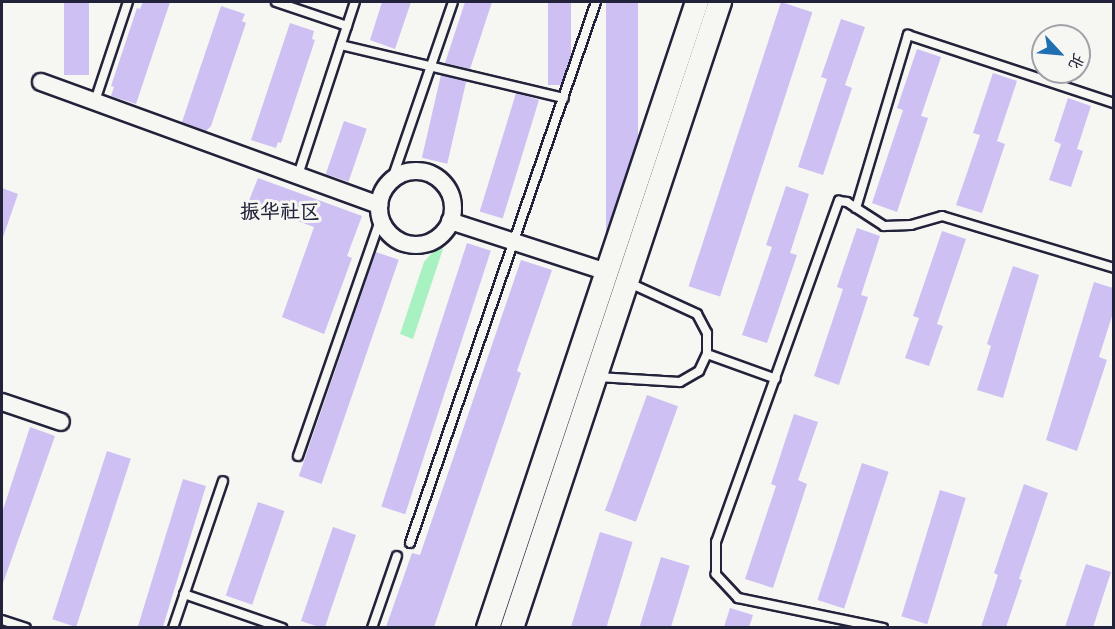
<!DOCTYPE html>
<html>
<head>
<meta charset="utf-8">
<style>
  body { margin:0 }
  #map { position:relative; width:1115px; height:629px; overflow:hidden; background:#f6f6f2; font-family:Kalam,"LXGW WenKai TC",sans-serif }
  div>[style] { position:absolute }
  .green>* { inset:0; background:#a8f2c1 }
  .building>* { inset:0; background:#cec0f2; transform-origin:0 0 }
  .roads { filter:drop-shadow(2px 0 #22223b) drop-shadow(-2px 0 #22223b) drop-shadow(0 2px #22223b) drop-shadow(0 -2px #22223b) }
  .service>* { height:8px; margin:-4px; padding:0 4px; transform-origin:4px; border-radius:4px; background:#f6f6f2 }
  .minor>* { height:16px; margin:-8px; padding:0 8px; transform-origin:8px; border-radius:8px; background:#f6f6f2 }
  .minor>.ring { margin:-8px; padding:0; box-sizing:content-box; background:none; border:16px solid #f6f6f2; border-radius:50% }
  .secondary>* { height:22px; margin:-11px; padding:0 11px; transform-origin:11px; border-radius:11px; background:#f6f6f2 }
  span { translate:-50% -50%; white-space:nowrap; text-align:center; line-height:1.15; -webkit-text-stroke:6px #f6f6f2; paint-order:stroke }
  .quarter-label { font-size:20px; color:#22223b; font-weight:700 }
  .frame { position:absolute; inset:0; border:3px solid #22223b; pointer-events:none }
  .north { position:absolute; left:1031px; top:24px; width:60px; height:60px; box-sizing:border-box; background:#f6f6f2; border:2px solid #a1a1a9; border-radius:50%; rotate:116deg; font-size:16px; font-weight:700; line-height:24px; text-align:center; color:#22223b }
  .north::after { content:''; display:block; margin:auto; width:21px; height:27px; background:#1f6fb2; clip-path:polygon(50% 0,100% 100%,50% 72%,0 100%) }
</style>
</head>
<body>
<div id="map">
  <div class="green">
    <div style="clip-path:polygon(437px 247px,443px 249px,413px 339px,400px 334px,424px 262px)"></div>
  </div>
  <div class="building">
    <div style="left:64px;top:2px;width:25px;height:73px"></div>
    <div style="clip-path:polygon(143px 2px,170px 2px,136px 104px,111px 96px,114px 87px,111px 86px,137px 8px,140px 9px)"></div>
    <div style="clip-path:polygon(382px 2px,411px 2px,395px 49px,370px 40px)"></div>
    <div style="clip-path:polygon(465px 2px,492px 2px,470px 69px,445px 63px)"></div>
    <div style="left:548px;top:2px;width:23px;height:83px"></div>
    <div style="left:606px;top:2px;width:32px;height:242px"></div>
    <div style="left:781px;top:2px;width:33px;height:299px;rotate:18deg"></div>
    <div style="clip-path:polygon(221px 6px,245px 14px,242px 21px,246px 23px,211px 126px,206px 131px,182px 122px)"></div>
    <div style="clip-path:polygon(841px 19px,865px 27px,845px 85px,852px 88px,823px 175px,798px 167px,827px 79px,821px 77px)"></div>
    <div style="clip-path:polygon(290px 23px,314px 31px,312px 39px,315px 40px,281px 143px,278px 142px,276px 148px,251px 140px)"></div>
    <div style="clip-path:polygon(917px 49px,941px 57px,921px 116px,928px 118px,897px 212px,872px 203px,903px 110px,897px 108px)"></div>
    <div style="clip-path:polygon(993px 73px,1017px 81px,997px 141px,1005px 144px,982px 213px,956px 205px,980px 135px,973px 133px)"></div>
    <div style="left:441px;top:75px;width:26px;height:85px;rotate:13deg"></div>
    <div style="left:516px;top:93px;width:24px;height:124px;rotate:17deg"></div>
    <div style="clip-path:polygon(1068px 98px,1091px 106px,1077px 149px,1083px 151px,1071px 187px,1049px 180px,1061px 144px,1054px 141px)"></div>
    <div style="left:344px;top:121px;width:24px;height:56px;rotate:19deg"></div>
    <div style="clip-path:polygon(258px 178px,362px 216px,347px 256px,352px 258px,324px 334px,282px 317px,314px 227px,248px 203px)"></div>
    <div style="clip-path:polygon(786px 186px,809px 194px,790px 253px,797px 255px,767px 343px,742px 335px,772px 247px,766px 245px)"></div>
    <div style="clip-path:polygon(2px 188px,18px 194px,3px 237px,2px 237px)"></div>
    <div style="clip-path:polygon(857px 228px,880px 236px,861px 295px,868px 297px,839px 385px,814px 376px,843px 289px,837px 287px)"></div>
    <div style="clip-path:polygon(942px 231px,966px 239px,937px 324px,943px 326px,929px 366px,905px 358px,919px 318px,913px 316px)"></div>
    <div style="left:467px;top:243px;width:25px;height:277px;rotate:18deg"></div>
    <div style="left:376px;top:252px;width:24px;height:237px;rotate:19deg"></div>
    <div style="clip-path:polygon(521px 260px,552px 270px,517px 371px,521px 373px,434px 627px,386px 627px,412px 553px,420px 555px)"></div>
    <div style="clip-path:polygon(1013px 266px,1039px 275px,1003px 398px,977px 390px,991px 346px,987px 344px)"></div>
    <div style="clip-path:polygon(1094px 282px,1113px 288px,1113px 313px,1099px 357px,1107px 360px,1077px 451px,1046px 440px)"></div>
    <div style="left:647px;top:395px;width:33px;height:123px;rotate:20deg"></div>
    <div style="clip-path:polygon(794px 414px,818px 422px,798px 480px,807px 484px,773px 588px,745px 579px,776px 486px,771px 484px)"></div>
    <div style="clip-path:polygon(30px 427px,55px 436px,2px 586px,2px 513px)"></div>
    <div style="left:107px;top:451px;width:25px;height:177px;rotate:18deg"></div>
    <div style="left:862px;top:463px;width:28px;height:144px;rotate:18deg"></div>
    <div style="left:183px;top:479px;width:24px;height:157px;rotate:17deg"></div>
    <div style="clip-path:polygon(1024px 484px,1048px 493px,1019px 579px,1022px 580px,1006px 627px,981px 627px,998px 575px,994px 573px)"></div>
    <div style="left:940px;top:490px;width:27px;height:132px;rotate:17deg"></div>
    <div style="left:258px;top:502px;width:28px;height:99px;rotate:19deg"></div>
    <div style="clip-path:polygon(333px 527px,356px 535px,325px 627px,319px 627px,301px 621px)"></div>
    <div style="left:600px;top:532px;width:34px;height:100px;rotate:17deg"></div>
    <div style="left:661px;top:557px;width:30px;height:73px;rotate:17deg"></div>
    <div style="clip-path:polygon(1086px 564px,1111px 572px,1093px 627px,1065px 627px)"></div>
    <div style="clip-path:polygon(730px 608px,753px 615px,749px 627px,724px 627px)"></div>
  </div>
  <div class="roads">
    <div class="service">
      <div style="left:276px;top:2px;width:75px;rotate:18.7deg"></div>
      <div style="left:341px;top:45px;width:229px;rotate:13.4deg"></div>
      <div style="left:95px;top:101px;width:104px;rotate:-71.6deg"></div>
      <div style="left:298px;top:175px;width:182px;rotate:-71.8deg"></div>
      <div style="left:392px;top:179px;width:187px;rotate:-71deg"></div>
      <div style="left:856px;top:208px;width:181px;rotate:-73.3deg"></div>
      <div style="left:908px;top:35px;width:217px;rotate:18.3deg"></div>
      <div style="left:707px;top:354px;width:73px;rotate:19.9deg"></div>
      <div style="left:598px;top:377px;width:82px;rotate:3.5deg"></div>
      <div style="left:680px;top:382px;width:22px;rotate:-30deg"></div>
      <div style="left:699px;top:371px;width:19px;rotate:-65deg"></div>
      <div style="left:707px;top:354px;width:21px;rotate:-90deg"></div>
      <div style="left:707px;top:333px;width:21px;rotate:-118deg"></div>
      <div style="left:697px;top:314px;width:77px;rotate:-155.4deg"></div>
      <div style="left:298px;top:456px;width:250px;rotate:-70.8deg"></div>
      <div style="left:410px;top:543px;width:572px;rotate:-71.03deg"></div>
      <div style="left:184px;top:594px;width:104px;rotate:19.1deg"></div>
      <div style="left:2px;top:620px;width:25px;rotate:18deg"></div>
      <div style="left:173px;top:628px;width:155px;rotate:-71.2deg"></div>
      <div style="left:372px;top:628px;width:76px;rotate:-70.9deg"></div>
      <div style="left:883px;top:628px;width:148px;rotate:-168.3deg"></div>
      <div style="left:738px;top:598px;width:33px;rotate:-133deg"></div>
      <div style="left:716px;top:574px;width:32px;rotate:-90deg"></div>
      <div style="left:716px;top:542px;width:363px;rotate:-70.2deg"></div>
      <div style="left:839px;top:201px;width:8px;rotate:7deg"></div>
      <div style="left:847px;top:202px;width:44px;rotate:33deg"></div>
      <div style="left:884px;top:226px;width:27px;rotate:-2deg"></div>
      <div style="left:911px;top:225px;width:32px;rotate:-16deg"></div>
      <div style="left:942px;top:216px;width:180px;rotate:16.8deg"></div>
    </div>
    <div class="minor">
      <div style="left:41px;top:82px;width:360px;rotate:20deg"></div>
      <div class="ring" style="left:379px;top:171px;width:58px;height:58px"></div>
      <div style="left:450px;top:221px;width:165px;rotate:18deg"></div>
      <div style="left:2px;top:402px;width:62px;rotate:18.7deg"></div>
    </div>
    <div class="secondary">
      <div style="left:488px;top:628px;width:660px;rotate:-71.54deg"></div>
      <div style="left:512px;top:628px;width:660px;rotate:-71.62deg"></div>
    </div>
  </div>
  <div class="quarter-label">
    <span style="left:280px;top:213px">振华社区</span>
  </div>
  <div class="frame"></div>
  <div class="north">北</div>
</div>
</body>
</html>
